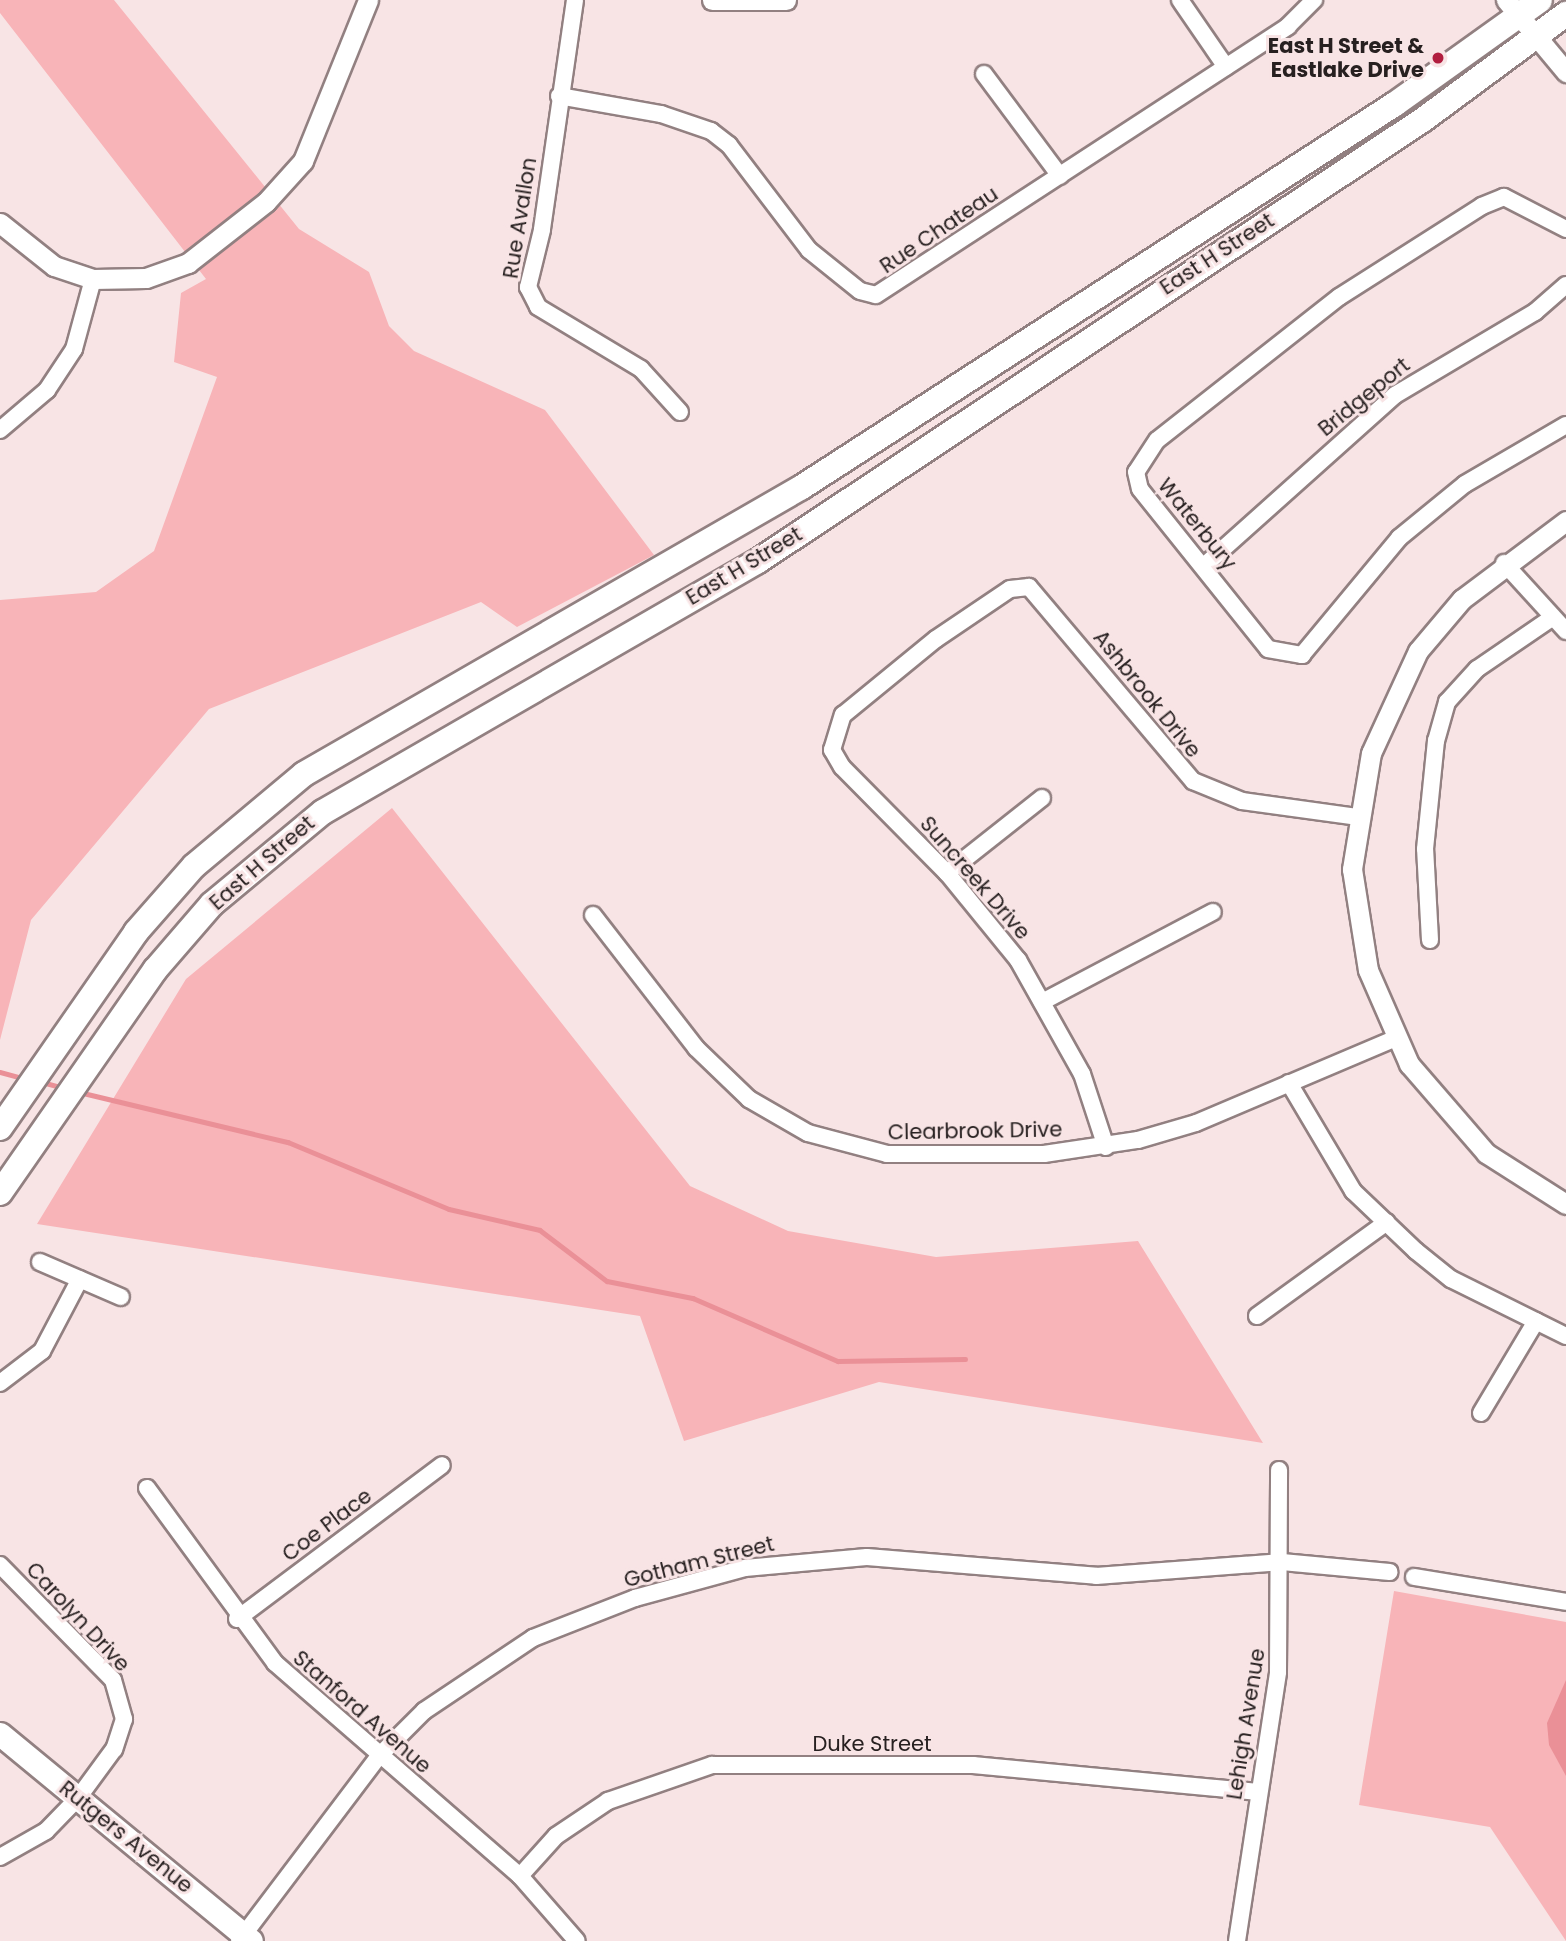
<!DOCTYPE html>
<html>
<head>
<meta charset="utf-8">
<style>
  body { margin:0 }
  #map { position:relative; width:1566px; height:1941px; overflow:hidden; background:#f8e4e5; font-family:Poppins,sans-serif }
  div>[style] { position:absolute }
  .green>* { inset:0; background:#f8b4b8 }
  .water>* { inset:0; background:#ea9097 }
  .stream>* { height:4.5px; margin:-2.25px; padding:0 2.25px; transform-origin:2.25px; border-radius:2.25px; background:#ea9097 }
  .roads { filter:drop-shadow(2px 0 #928081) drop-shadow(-2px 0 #928081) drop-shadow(0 2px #928081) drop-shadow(0 -2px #928081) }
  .minor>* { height:16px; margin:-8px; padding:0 8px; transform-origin:8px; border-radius:8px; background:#fff }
  .tertiary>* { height:19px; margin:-9.5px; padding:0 9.5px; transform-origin:9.5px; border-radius:9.5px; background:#fff }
  .secondary>* { height:23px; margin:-11.5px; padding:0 11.5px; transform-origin:11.5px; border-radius:11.5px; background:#fff }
  .primary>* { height:24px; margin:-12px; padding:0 12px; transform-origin:12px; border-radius:12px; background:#fff }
  .dots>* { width:19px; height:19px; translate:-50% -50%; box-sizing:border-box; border:4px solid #f8e4e5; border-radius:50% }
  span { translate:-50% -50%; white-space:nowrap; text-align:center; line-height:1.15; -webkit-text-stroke:6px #f8e4e5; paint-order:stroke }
  .poi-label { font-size:21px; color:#272020; font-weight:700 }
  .right { translate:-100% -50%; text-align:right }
  .street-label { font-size:21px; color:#272020 }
</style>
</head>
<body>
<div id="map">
  <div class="green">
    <div style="clip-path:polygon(0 0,114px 0,299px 229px,369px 272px,389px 326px,414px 351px,545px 410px,654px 555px,517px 627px,481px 602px,209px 709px,31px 920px,0 1040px,0 600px,96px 592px,154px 551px,217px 377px,174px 362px,181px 293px,206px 279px,0 13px)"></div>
    <div style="clip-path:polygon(392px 808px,690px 1186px,788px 1231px,936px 1257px,1138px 1241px,1263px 1443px,879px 1382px,684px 1441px,640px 1316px,37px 1224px,186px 979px)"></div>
    <div style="clip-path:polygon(1394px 1591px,1566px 1622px,1566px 1941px,1490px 1827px,1359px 1805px)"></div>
  </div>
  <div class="water">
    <div style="clip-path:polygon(1566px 1680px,1566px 1776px,1549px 1745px,1547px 1723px)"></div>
  </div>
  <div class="stream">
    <div style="left:0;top:1072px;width:24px;rotate:15deg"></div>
    <div style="left:42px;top:1082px;width:20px;rotate:15deg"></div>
    <div style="left:79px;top:1092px;width:215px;rotate:13.5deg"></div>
    <div style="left:288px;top:1142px;width:174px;rotate:22.6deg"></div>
    <div style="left:449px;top:1209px;width:93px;rotate:13deg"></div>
    <div style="left:540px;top:1230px;width:84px;rotate:37.3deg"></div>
    <div style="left:607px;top:1281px;width:88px;rotate:11.2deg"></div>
    <div style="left:693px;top:1298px;width:158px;rotate:23.5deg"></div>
    <div style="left:838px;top:1361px;width:127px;rotate:-0.9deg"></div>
  </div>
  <div class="roads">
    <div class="minor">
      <div style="left:575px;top:0;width:232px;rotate:98.2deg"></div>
      <div style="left:542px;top:230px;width:59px;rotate:103.8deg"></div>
      <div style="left:528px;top:287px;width:22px;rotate:63deg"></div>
      <div style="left:538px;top:307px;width:120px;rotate:31deg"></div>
      <div style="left:641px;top:369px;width:58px;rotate:47.8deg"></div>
      <div style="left:1180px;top:0;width:81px;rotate:55.5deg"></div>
      <div style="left:984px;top:74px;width:127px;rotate:53.3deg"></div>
      <div style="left:559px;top:96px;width:104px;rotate:10deg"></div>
      <div style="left:661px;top:114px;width:53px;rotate:18.8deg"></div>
      <div style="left:711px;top:131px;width:23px;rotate:38deg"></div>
      <div style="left:729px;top:145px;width:132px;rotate:52.7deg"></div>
      <div style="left:809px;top:250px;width:65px;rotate:38.8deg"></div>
      <div style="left:860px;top:291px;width:16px;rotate:14deg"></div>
      <div style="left:876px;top:295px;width:492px;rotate:-33.1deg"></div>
      <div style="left:1288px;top:26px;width:37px;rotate:-45deg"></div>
      <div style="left:1566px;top:229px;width:70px;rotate:-152.7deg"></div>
      <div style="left:1504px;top:197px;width:24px;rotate:158deg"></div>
      <div style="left:1482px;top:206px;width:169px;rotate:147.5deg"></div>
      <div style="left:1339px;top:297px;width:231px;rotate:141.8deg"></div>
      <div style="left:1157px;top:440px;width:38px;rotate:123deg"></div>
      <div style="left:1136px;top:472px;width:17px;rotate:77deg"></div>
      <div style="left:1140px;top:489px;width:205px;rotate:51.3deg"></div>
      <div style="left:1268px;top:649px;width:35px;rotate:10deg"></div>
      <div style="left:1302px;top:655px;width:152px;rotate:-50.3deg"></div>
      <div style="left:1399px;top:538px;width:85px;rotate:-39.3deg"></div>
      <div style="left:1465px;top:484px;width:117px;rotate:-30.3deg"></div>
      <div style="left:0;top:430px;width:62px;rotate:-40.4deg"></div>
      <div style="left:47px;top:390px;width:49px;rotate:-56.6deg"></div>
      <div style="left:74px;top:349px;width:73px;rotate:-74.8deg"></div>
      <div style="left:1504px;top:563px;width:92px;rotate:47.6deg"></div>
      <div style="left:1205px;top:565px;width:255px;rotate:-41.8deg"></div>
      <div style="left:1395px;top:395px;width:163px;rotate:-30.7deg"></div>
      <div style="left:1535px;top:312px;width:41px;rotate:-41.1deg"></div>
      <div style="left:947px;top:873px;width:121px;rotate:-38.3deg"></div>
      <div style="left:593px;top:915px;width:168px;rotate:52.2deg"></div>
      <div style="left:696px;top:1048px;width:74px;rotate:43.9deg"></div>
      <div style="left:749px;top:1099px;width:68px;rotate:30deg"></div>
      <div style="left:808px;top:1133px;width:82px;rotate:14.9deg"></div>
      <div style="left:887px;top:1154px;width:157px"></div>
      <div style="left:1044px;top:1154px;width:95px;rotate:-8.5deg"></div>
      <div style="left:1138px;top:1140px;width:60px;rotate:-16.3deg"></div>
      <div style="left:1196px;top:1123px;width:215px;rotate:-23deg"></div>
      <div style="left:1430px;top:940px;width:91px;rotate:-93.1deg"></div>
      <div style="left:1425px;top:849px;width:109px;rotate:-84.2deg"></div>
      <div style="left:1436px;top:741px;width:41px;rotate:-74.2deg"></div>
      <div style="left:1447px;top:702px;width:45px;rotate:-47.7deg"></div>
      <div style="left:1477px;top:669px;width:88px;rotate:-34.4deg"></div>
      <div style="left:1042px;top:1002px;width:193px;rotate:-27.8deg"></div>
      <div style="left:1289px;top:1083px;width:126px;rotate:59.3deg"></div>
      <div style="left:1353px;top:1191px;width:87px;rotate:43.6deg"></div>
      <div style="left:1416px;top:1251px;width:45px;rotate:38.7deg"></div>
      <div style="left:1451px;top:1279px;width:128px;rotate:26.4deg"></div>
      <div style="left:1106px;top:1147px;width:77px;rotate:-108.2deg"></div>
      <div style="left:1082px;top:1074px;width:131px;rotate:-119.3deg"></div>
      <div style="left:1018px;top:960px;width:112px;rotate:-129.2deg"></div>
      <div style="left:947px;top:873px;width:149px;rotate:-134.7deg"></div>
      <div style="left:842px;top:767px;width:20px;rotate:-120deg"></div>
      <div style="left:832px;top:750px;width:37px;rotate:-73deg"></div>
      <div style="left:843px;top:715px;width:120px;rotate:-39.3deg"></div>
      <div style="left:936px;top:639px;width:89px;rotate:-34deg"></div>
      <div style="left:1010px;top:589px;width:19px;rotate:-6deg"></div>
      <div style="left:1029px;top:587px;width:254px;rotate:49.8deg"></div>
      <div style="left:1193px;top:781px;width:53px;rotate:22.2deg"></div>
      <div style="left:1242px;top:801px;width:116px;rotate:7.9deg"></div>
      <div style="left:40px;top:1262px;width:88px;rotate:23.4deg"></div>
      <div style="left:1257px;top:1316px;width:160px;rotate:-35.9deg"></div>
      <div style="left:0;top:1383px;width:53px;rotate:-37.3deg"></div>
      <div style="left:42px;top:1351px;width:81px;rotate:-62.2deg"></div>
      <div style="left:1481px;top:1413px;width:107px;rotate:-59.1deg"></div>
      <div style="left:147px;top:1488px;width:217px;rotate:53.8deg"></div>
      <div style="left:275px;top:1663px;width:325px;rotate:41deg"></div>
      <div style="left:520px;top:1876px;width:86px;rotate:48.8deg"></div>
      <div style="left:0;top:1565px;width:161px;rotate:45.5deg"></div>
      <div style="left:113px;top:1680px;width:41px;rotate:74.2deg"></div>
      <div style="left:124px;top:1719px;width:32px;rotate:108deg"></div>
      <div style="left:114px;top:1749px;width:61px;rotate:126.3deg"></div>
      <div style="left:78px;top:1798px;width:46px;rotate:134.1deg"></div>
      <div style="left:46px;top:1831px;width:53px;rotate:150.5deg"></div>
      <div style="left:1414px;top:1577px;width:154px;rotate:9.3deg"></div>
      <div style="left:237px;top:1619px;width:256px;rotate:-36.9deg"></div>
      <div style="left:520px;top:1876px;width:54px;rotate:-48deg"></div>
      <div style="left:556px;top:1836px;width:63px;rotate:-33.9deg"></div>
      <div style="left:608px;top:1801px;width:110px;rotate:-19.1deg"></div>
      <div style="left:712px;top:1765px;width:261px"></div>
      <div style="left:973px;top:1765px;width:284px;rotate:5.4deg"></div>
      <div style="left:239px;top:1941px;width:231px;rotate:-52.9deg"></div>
      <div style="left:378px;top:1757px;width:65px;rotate:-45deg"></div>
      <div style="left:424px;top:1711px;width:131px;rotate:-33.8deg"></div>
      <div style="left:533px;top:1638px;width:110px;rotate:-21.4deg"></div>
      <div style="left:635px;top:1598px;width:114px;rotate:-15.3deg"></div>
      <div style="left:745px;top:1568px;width:122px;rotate:-5.2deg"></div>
      <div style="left:867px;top:1557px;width:230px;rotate:4.7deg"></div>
      <div style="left:1096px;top:1576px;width:187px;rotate:-4.3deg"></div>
      <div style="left:1282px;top:1562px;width:108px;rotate:5.3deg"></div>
      <div style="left:1237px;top:1941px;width:272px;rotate:-81.3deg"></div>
      <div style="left:1278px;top:1672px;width:202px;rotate:-89.7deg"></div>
    </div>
    <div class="tertiary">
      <div style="left:712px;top:0;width:74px"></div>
      <div style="left:1506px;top:0;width:94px;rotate:50.2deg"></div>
      <div style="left:0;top:223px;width:69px;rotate:38.5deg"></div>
      <div style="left:54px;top:266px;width:41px;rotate:18.4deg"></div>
      <div style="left:93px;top:279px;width:53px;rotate:-1.1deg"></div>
      <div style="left:146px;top:278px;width:45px;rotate:-19.7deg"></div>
      <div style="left:188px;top:263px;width:99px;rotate:-38deg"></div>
      <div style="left:266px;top:202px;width:55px;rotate:-47.9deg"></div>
      <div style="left:303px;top:161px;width:174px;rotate:-68deg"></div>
      <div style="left:1566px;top:521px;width:130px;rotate:143.1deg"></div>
      <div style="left:1462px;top:599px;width:68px;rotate:130.2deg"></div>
      <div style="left:1418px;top:651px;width:112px;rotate:114.7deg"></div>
      <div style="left:1371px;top:753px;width:118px;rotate:99.3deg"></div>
      <div style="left:1352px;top:869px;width:102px;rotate:81deg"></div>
      <div style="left:1368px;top:970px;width:103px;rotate:66.4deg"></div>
      <div style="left:1409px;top:1064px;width:118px;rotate:49.1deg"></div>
      <div style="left:1486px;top:1153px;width:95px;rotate:32.5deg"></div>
    </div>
    <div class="secondary">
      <div style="left:0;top:1734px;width:325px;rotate:39.5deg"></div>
    </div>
    <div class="primary">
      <div style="left:0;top:1128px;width:239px;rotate:-55.2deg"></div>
      <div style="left:136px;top:932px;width:88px;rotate:-48.7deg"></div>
      <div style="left:194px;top:866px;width:143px;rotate:-39.9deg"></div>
      <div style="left:304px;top:774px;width:575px;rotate:-29.96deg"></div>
      <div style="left:802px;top:487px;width:706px;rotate:-32.86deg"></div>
      <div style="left:1395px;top:104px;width:178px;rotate:-35.6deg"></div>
      <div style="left:0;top:1193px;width:272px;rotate:-55.2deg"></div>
      <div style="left:155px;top:970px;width:87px;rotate:-49.2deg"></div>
      <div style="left:212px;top:904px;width:144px;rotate:-39.7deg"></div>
      <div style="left:323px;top:812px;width:502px;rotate:-29.99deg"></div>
      <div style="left:758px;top:561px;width:799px;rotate:-33.57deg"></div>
      <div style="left:1424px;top:119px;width:177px;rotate:-36.5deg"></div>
    </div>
  </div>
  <div class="dots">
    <div style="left:1438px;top:58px;background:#b11e3f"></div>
  </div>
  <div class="poi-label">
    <span class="right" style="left:1424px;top:58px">East H Street &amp;<br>Eastlake Drive</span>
  </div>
  <div class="street-label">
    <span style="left:520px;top:218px;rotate:-81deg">Rue Avallon</span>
    <span style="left:939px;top:230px;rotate:-34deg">Rue Chateau</span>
    <span style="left:1217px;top:254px;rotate:-33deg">East H Street</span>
    <span style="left:1364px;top:397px;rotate:-39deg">Bridgeport</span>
    <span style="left:1197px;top:524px;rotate:51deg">Waterbury</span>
    <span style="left:744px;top:566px;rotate:-31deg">East H Street</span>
    <span style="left:1147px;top:694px;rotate:51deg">Ashbrook Drive</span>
    <span style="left:262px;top:863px;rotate:-41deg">East H Street</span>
    <span style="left:975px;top:878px;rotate:49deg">Suncreek Drive</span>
    <span style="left:975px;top:1131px;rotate:-1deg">Clearbrook Drive</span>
    <span style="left:327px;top:1525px;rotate:-37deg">Coe Place</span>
    <span style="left:699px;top:1562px;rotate:-14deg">Gotham Street</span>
    <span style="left:78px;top:1617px;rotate:47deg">Carolyn Drive</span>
    <span style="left:362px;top:1712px;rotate:41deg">Stanford Avenue</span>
    <span style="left:1246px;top:1724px;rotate:-81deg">Lehigh Avenue</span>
    <span style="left:872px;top:1744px">Duke Street</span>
    <span style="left:126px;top:1837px;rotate:39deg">Rutgers Avenue</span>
  </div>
</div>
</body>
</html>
